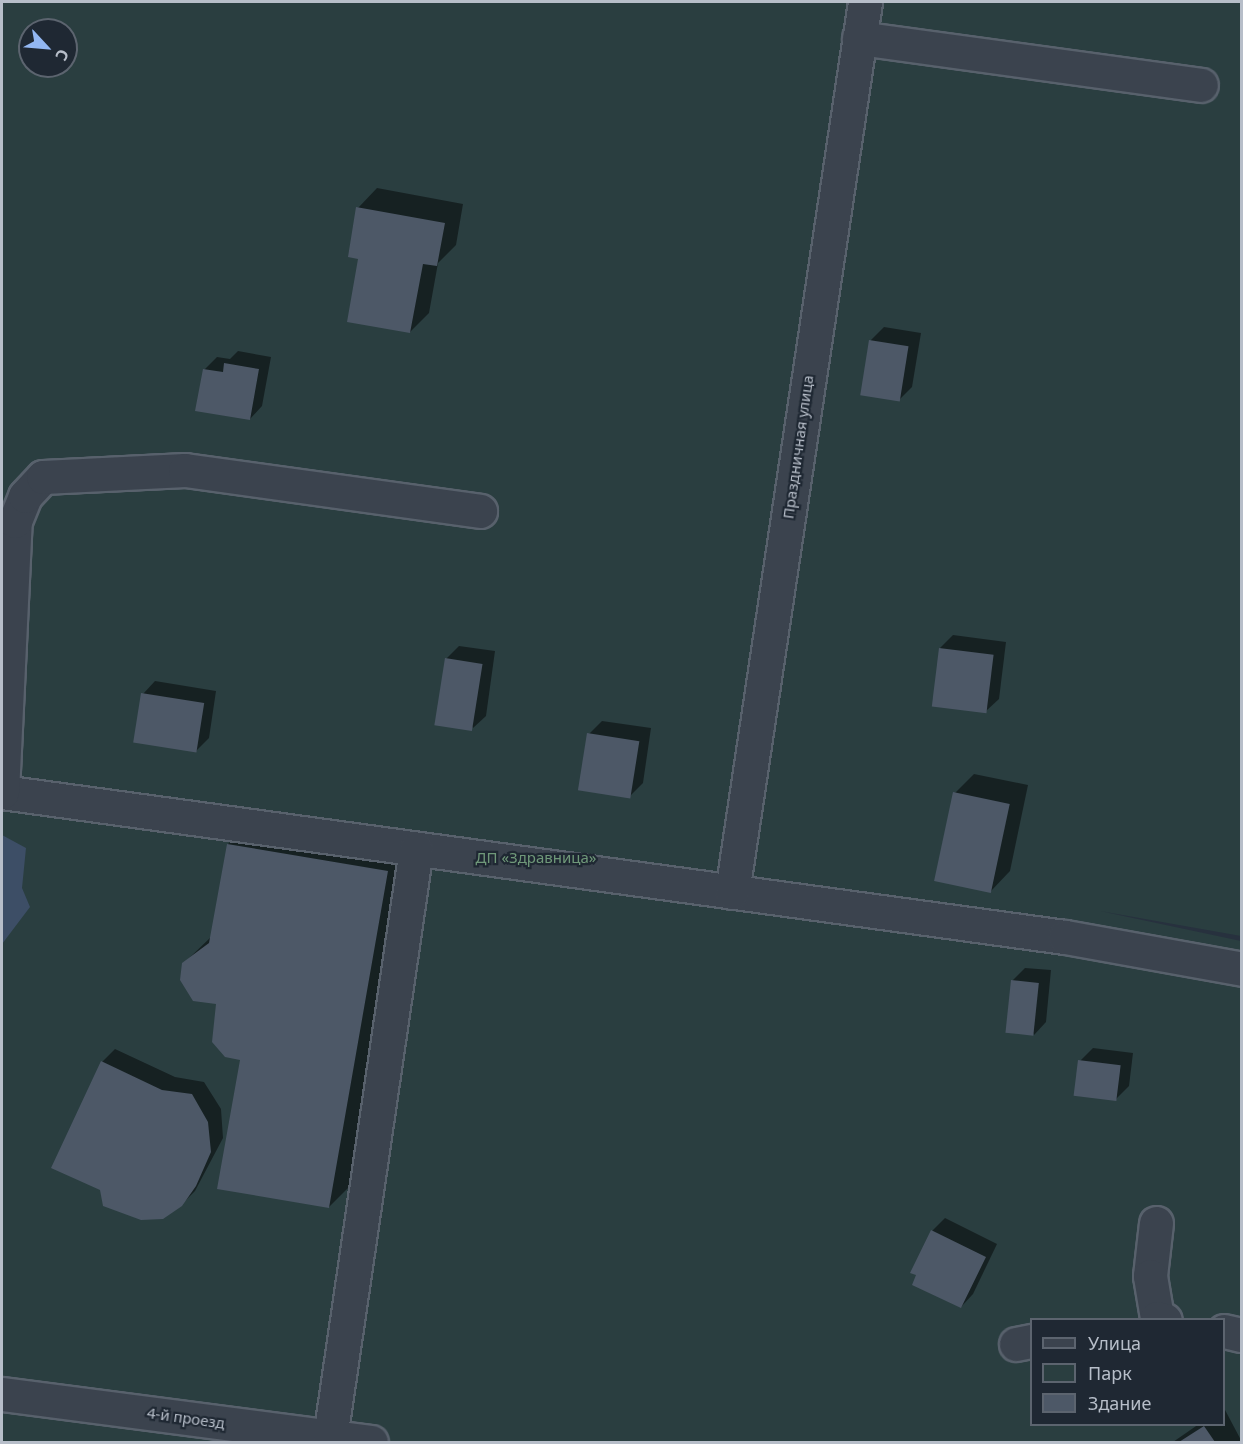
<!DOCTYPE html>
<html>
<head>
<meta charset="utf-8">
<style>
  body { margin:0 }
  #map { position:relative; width:1243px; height:1444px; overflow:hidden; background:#27313e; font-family:"Noto Sans",sans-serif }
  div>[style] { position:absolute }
  .green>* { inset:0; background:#2a3e40 }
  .water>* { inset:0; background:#3d4e66 }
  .shadow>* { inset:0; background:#0007 }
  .building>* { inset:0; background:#4d5867; transform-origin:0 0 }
  .roads { filter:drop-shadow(2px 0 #58616c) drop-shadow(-2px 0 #58616c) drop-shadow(0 2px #58616c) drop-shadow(0 -2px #58616c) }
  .minor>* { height:33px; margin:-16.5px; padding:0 16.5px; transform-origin:16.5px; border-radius:16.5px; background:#3b434e }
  span { translate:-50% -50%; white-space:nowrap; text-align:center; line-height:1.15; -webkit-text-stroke:4.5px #1f2833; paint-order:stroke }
  .street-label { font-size:15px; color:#b7bec9 }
  .park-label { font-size:15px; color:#6f9879 }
  .frame { position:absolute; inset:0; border:3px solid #b7bec9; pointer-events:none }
  .legend { position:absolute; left:1030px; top:1318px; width:195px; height:108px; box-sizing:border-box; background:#1f2833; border:2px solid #5c646f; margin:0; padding:8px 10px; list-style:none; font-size:18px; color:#b7bec9 }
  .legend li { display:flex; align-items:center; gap:12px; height:30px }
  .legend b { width:30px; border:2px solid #5c646f }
  .north { position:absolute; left:18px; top:18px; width:60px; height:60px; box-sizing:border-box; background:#1f2833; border:2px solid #5c646f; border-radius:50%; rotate:116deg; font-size:16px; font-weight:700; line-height:24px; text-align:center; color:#b7bec9 }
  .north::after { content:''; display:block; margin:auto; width:21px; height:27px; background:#93b7f2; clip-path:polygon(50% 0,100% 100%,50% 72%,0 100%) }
</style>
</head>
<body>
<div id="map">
  <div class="green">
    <div style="clip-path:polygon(evenodd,2px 2px,1241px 2px,1241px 936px,1100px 911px,1241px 941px,1241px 1442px,2px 1442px,2px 2px,30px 30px,66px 30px,66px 66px,30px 66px,30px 30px,2px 2px,1032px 1320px,1224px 1320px,1224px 1424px,1032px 1424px,1032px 1320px)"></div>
  </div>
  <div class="water">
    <div style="clip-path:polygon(2px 835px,26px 848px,22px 888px,30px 907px,2px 944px)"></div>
  </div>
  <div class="shadow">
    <div style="clip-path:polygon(377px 188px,463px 204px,456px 245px,438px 263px,429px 313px,410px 332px,360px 258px,358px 208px)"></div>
    <div style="clip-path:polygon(884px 327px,921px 333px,912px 387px,899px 400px,862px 394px,871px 340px)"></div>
    <div style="clip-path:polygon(238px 351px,271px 357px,262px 406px,250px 419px,204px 370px,217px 357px,230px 359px)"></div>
    <div style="clip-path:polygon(953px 635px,1006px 642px,999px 699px,986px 711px,940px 648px)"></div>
    <div style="clip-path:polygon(459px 646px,495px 651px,486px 716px,473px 728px,446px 659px)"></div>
    <div style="clip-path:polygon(155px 681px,216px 691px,209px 738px,196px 751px,143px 694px)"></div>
    <div style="clip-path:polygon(602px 721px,651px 728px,643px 783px,630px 796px,589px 734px)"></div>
    <div style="clip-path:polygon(974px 774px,1028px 785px,1010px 871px,991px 891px,955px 793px)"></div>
    <div style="clip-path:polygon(254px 819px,412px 846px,354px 1182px,329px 1207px,242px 1058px,218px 1003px,183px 964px,212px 936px,228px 844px)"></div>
    <div style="clip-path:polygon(1025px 968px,1051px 970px,1046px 1022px,1034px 1035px,1012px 981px)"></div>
    <div style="clip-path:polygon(1093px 1048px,1133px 1053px,1129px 1086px,1116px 1099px,1080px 1061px)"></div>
    <div style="clip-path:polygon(115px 1049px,175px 1077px,204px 1082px,221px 1109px,223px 1138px,195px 1191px,181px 1205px,102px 1062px)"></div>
    <div style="clip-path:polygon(945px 1218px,997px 1244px,973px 1294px,961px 1307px,932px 1231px)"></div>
    <div style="clip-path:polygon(1224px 1408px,1242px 1442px,1173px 1442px,1199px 1424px,1224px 1424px)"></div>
  </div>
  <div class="building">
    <div style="clip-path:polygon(356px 207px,445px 223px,437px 266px,423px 264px,410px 333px,347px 322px,358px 259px,348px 257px)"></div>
    <div style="left:869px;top:340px;width:40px;height:56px;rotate:9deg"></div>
    <div style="clip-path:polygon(224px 363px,259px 369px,250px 420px,195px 411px,203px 369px,223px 372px)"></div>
    <div style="left:939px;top:648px;width:55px;height:59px;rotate:7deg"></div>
    <div style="left:445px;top:658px;width:38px;height:68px;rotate:9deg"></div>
    <div style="left:141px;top:693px;width:64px;height:50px;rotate:9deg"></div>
    <div style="left:587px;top:733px;width:53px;height:58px;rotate:9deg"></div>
    <div style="left:953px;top:792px;width:58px;height:91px;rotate:12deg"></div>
    <div style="clip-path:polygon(227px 844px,388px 871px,329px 1208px,217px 1189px,240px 1060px,225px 1057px,212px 1042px,216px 1004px,193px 1001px,180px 980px,182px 963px,209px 943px)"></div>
    <div style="left:1011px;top:980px;width:28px;height:53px;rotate:6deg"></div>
    <div style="left:1078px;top:1060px;width:43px;height:36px;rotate:7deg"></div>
    <div style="clip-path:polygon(101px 1061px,162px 1090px,192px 1094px,208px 1122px,211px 1152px,196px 1186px,182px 1206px,163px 1219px,141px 1220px,103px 1206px,100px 1190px,51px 1168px)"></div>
    <div style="clip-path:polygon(931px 1230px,986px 1257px,961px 1308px,912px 1285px,916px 1275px,910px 1273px)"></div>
    <div style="clip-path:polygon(1204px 1426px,1215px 1442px,1179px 1442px)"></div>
  </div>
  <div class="roads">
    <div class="minor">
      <div style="left:859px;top:38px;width:345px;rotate:7.8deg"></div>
      <div style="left:2px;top:792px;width:1073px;rotate:7.77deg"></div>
      <div style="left:1065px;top:937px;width:180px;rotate:10.2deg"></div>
      <div style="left:2px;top:792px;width:271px;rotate:-87.3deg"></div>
      <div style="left:15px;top:521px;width:27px;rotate:-68deg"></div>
      <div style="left:25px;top:496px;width:26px;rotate:-47deg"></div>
      <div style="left:43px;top:477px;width:142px;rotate:-2.8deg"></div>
      <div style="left:185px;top:470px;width:298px;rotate:7.9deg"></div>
      <div style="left:732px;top:892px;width:900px;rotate:-81.5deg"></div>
      <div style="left:1156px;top:1223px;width:53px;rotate:96.5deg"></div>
      <div style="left:1150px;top:1276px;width:43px;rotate:80.5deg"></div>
      <div style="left:1157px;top:1318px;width:8px;rotate:14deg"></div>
      <div style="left:1224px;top:1331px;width:18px;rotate:13deg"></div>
      <div style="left:1016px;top:1344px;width:16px;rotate:-11deg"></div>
      <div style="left:2px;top:1394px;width:372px;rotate:7.4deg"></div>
      <div style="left:330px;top:1437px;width:594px;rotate:-81.68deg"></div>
    </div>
  </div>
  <div class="street-label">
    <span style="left:798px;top:447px;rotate:-82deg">Праздничная улица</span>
    <span style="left:186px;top:1418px;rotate:8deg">4-й проезд</span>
  </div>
  <div class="park-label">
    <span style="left:536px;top:858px">ДП «Здравница»</span>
  </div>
  <div class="frame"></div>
  <ul class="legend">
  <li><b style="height:8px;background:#3b434e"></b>Улица</li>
  <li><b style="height:16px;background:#2a3e40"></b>Парк</li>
  <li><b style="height:16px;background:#4d5867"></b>Здание</li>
  </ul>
  <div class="north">С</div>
</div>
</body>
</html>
